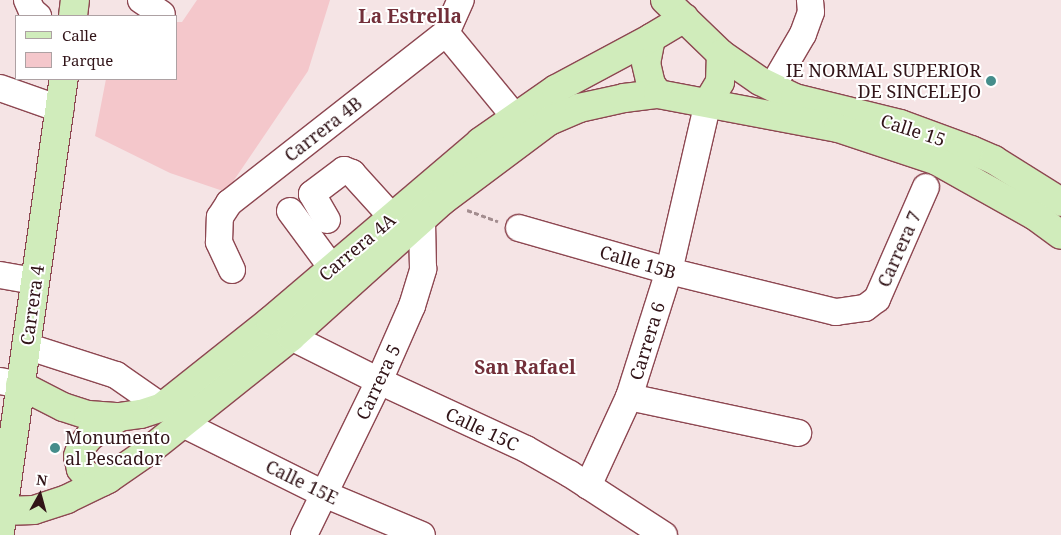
<!DOCTYPE html>
<html>
<head>
<meta charset="utf-8">
<style>
  body { margin:0 }
  #map { position:relative; width:1061px; height:535px; overflow:hidden; background:#f5e4e5; font-family:"Noto Serif",serif }
  div>[style] { position:absolute }
  .green>* { inset:0; background:#f4c7cb }
  .path>* { height:3px; margin-top:-1.5px; transform-origin:0; background:repeating-linear-gradient(90deg,#a38d8f 0 5px,transparent 0 7.5px) }
  .roads { filter:drop-shadow(1px 0 #8d4751) drop-shadow(-1px 0 #8d4751) drop-shadow(0 1px #8d4751) drop-shadow(0 -1px #8d4751) }
  .minor>* { height:26px; margin:-13px; padding:0 13px; transform-origin:13px; border-radius:13px; background:#fff }
  .major>* { height:28px; margin:-14px; padding:0 14px; transform-origin:14px; border-radius:14px; background:#d0ecbb }
  .dots>* { width:14px; height:14px; translate:-50% -50%; box-sizing:border-box; border:2px solid #fff; border-radius:50% }
  span { translate:-50% -50%; white-space:nowrap; text-align:center; line-height:1.15; -webkit-text-stroke:4px #fff; paint-order:stroke }
  .poi-label { font-size:18px; color:#311418 }
  .right { translate:-100% -50%; text-align:right }
  .left { translate:0 -50%; text-align:left }
  .street-label { font-size:18px; color:#311418 }
  .neighbourhood-label { font-size:19px; color:#722f39; font-weight:700 }
  .legend { position:absolute; left:15px; top:15px; width:162px; height:65px; box-sizing:border-box; background:#fff; border:1px solid #ada1a3; margin:0; padding:6px 9px; list-style:none; font-size:15px; color:#311418 }
  .legend li { display:flex; align-items:center; gap:10px; height:25px }
  .legend b { width:25px; border:1px solid #ada1a3 }
  .north { position:absolute; left:15px; top:470px; width:50px; height:50px; -webkit-text-stroke:4px #fff; paint-order:stroke; rotate:7deg; font-size:14px; font-weight:700; line-height:20px; text-align:center; color:#311418 }
  .north::after { content:''; display:block; margin:auto; width:18px; height:22px; background:#311418; clip-path:polygon(50% 0,100% 100%,50% 72%,0 100%) }
</style>
</head>
<body>
<div id="map">
  <div class="green">
    <div style="clip-path:polygon(197px 0,330px 0,308px 71px,226px 192px,170px 173px,95px 136px,106px 79px,176px 79px,176px 22px,182px 22px)"></div>
  </div>
  <div class="path">
    <div style="left:467px;top:210px;width:33px;rotate:20deg"></div>
  </div>
  <div class="roads">
    <div class="minor">
      <div style="left:27px;top:0;width:12px;rotate:66deg"></div>
      <div style="left:32px;top:11px;width:8px;rotate:40deg"></div>
      <div style="left:141px;top:0;width:25px;rotate:34deg"></div>
      <div style="left:446px;top:33px;width:109px;rotate:50.6deg"></div>
      <div style="left:772px;top:87px;width:61px;rotate:-59.7deg"></div>
      <div style="left:803px;top:34px;width:23px;rotate:-70deg"></div>
      <div style="left:811px;top:12px;width:12px;rotate:-95deg"></div>
      <div style="left:0;top:88px;width:64px;rotate:19.3deg"></div>
      <div style="left:290px;top:211px;width:71px;rotate:53.6deg"></div>
      <div style="left:327px;top:220px;width:30px;rotate:-120deg"></div>
      <div style="left:312px;top:194px;width:40px;rotate:-37deg"></div>
      <div style="left:344px;top:170px;width:9px;rotate:21deg"></div>
      <div style="left:352px;top:173px;width:59px;rotate:47.7deg"></div>
      <div style="left:519px;top:228px;width:156px;rotate:16deg"></div>
      <div style="left:669px;top:271px;width:172px;rotate:13.8deg"></div>
      <div style="left:836px;top:312px;width:29px;rotate:-8deg"></div>
      <div style="left:865px;top:308px;width:15px;rotate:-37deg"></div>
      <div style="left:877px;top:299px;width:122px;rotate:-66.4deg"></div>
      <div style="left:232px;top:270px;width:31px;rotate:-115deg"></div>
      <div style="left:219px;top:242px;width:25px;rotate:-88deg"></div>
      <div style="left:220px;top:217px;width:17px;rotate:-57deg"></div>
      <div style="left:229px;top:203px;width:276px;rotate:-38.1deg"></div>
      <div style="left:446px;top:33px;width:36px;rotate:-66deg"></div>
      <div style="left:0;top:275px;width:36px;rotate:10deg"></div>
      <div style="left:291px;top:337px;width:98px;rotate:26.6deg"></div>
      <div style="left:379px;top:381px;width:162px;rotate:24.8deg"></div>
      <div style="left:526px;top:449px;width:51px;rotate:29.6deg"></div>
      <div style="left:570px;top:474px;width:112px;rotate:33deg"></div>
      <div style="left:26px;top:346px;width:95px;rotate:17.9deg"></div>
      <div style="left:116px;top:375px;width:56px;rotate:34.8deg"></div>
      <div style="left:0;top:381px;width:20px;rotate:11deg"></div>
      <div style="left:629px;top:397px;width:173px;rotate:12deg"></div>
      <div style="left:183px;top:424px;width:157px;rotate:26.4deg"></div>
      <div style="left:324px;top:494px;width:106px;rotate:22.7deg"></div>
      <div style="left:588px;top:486px;width:98px;rotate:-65.3deg"></div>
      <div style="left:629px;top:397px;width:132px;rotate:-72.4deg"></div>
      <div style="left:669px;top:271px;width:173px;rotate:-77deg"></div>
      <div style="left:304px;top:535px;width:171px;rotate:-64deg"></div>
      <div style="left:379px;top:381px;width:82px;rotate:-66.3deg"></div>
      <div style="left:412px;top:306px;width:39px;rotate:-73deg"></div>
      <div style="left:423px;top:269px;width:48px;rotate:-91.2deg"></div>
    </div>
    <div class="major">
      <div style="left:665px;top:0;width:78px;rotate:44deg"></div>
      <div style="left:721px;top:54px;width:47px;rotate:34.7deg"></div>
      <div style="left:760px;top:81px;width:39px;rotate:26deg"></div>
      <div style="left:795px;top:98px;width:108px;rotate:13.9deg"></div>
      <div style="left:900px;top:124px;width:76px;rotate:20.1deg"></div>
      <div style="left:971px;top:150px;width:25px;rotate:23deg"></div>
      <div style="left:994px;top:160px;width:79px;rotate:32.1deg"></div>
      <div style="left:73px;top:16px;width:16px;rotate:-83deg"></div>
      <div style="left:651px;top:38px;width:25px;rotate:101deg"></div>
      <div style="left:646px;top:63px;width:22px;rotate:77deg"></div>
      <div style="left:651px;top:84px;width:12px;rotate:55deg"></div>
      <div style="left:708px;top:102px;width:23px;rotate:-59deg"></div>
      <div style="left:720px;top:82px;width:28px;rotate:-88deg"></div>
      <div style="left:20px;top:385px;width:48px;rotate:27.1deg"></div>
      <div style="left:63px;top:407px;width:26px;rotate:18deg"></div>
      <div style="left:88px;top:415px;width:31px;rotate:4deg"></div>
      <div style="left:119px;top:417px;width:22px;rotate:-8deg"></div>
      <div style="left:141px;top:414px;width:22px;rotate:-18deg"></div>
      <div style="left:162px;top:407px;width:138px;rotate:-38.5deg"></div>
      <div style="left:270px;top:321px;width:276px;rotate:-40.4deg"></div>
      <div style="left:480px;top:142px;width:93px;rotate:-34.9deg"></div>
      <div style="left:556px;top:89px;width:108px;rotate:-28.2deg"></div>
      <div style="left:651px;top:38px;width:39px;rotate:-31deg"></div>
      <div style="left:102px;top:482px;width:17px;rotate:-156deg"></div>
      <div style="left:86px;top:475px;width:8px;rotate:-130deg"></div>
      <div style="left:81px;top:469px;width:13px;rotate:-103deg"></div>
      <div style="left:78px;top:456px;width:9px;rotate:-72deg"></div>
      <div style="left:81px;top:447px;width:14px;rotate:-51deg"></div>
      <div style="left:90px;top:436px;width:35px;rotate:-33deg"></div>
      <div style="left:3px;top:511px;width:31px;rotate:-2deg"></div>
      <div style="left:34px;top:510px;width:35px;rotate:-18deg"></div>
      <div style="left:67px;top:499px;width:46px;rotate:-26deg"></div>
      <div style="left:108px;top:479px;width:47px;rotate:-34.7deg"></div>
      <div style="left:147px;top:452px;width:184px;rotate:-38.6deg"></div>
      <div style="left:291px;top:337px;width:203px;rotate:-42deg"></div>
      <div style="left:442px;top:201px;width:134px;rotate:-36.8deg"></div>
      <div style="left:549px;top:121px;width:33px;rotate:-23deg"></div>
      <div style="left:579px;top:108px;width:46px;rotate:-12.5deg"></div>
      <div style="left:624px;top:98px;width:34px;rotate:-7deg"></div>
      <div style="left:658px;top:94px;width:183px;rotate:10.7deg"></div>
      <div style="left:838px;top:128px;width:104px;rotate:18.4deg"></div>
      <div style="left:937px;top:161px;width:112px;rotate:29.3deg"></div>
      <div style="left:1035px;top:216px;width:32px;rotate:36deg"></div>
      <div style="left:0;top:532px;width:457px;rotate:-82deg"></div>
    </div>
  </div>
  <div class="dots">
    <div style="left:991px;top:81px;background:#458d8b"></div>
    <div style="left:55px;top:448px;background:#458d8b"></div>
  </div>
  <div class="poi-label">
    <span class="right" style="left:981px;top:81px">IE NORMAL SUPERIOR<br>DE SINCELEJO</span>
    <span class="left" style="left:65px;top:448px">Monumento<br>al Pescador</span>
  </div>
  <div class="street-label">
    <span style="left:323px;top:129px;rotate:-38deg">Carrera 4B</span>
    <span style="left:913px;top:130px;rotate:18deg">Calle 15</span>
    <span style="left:357px;top:247px;rotate:-40deg">Carrera 4A</span>
    <span style="left:899px;top:249px;rotate:-66deg">Carrera 7</span>
    <span style="left:638px;top:262px;rotate:16deg">Calle 15B</span>
    <span style="left:32px;top:305px;rotate:-82deg">Carrera 4</span>
    <span style="left:647px;top:341px;rotate:-73deg">Carrera 6</span>
    <span style="left:378px;top:382px;rotate:-65deg">Carrera 5</span>
    <span style="left:482px;top:429px;rotate:25deg">Calle 15C</span>
    <span style="left:302px;top:482px;rotate:26deg">Calle 15E</span>
  </div>
  <div class="neighbourhood-label">
    <span style="left:410px;top:17px">La Estrella</span>
    <span style="left:525px;top:368px">San Rafael</span>
  </div>
  <ul class="legend">
  <li><b style="height:6px;background:#d0ecbb"></b>Calle</li>
  <li><b style="height:14px;background:#f4c7cb"></b>Parque</li>
  </ul>
  <div class="north">N</div>
</div>
</body>
</html>
